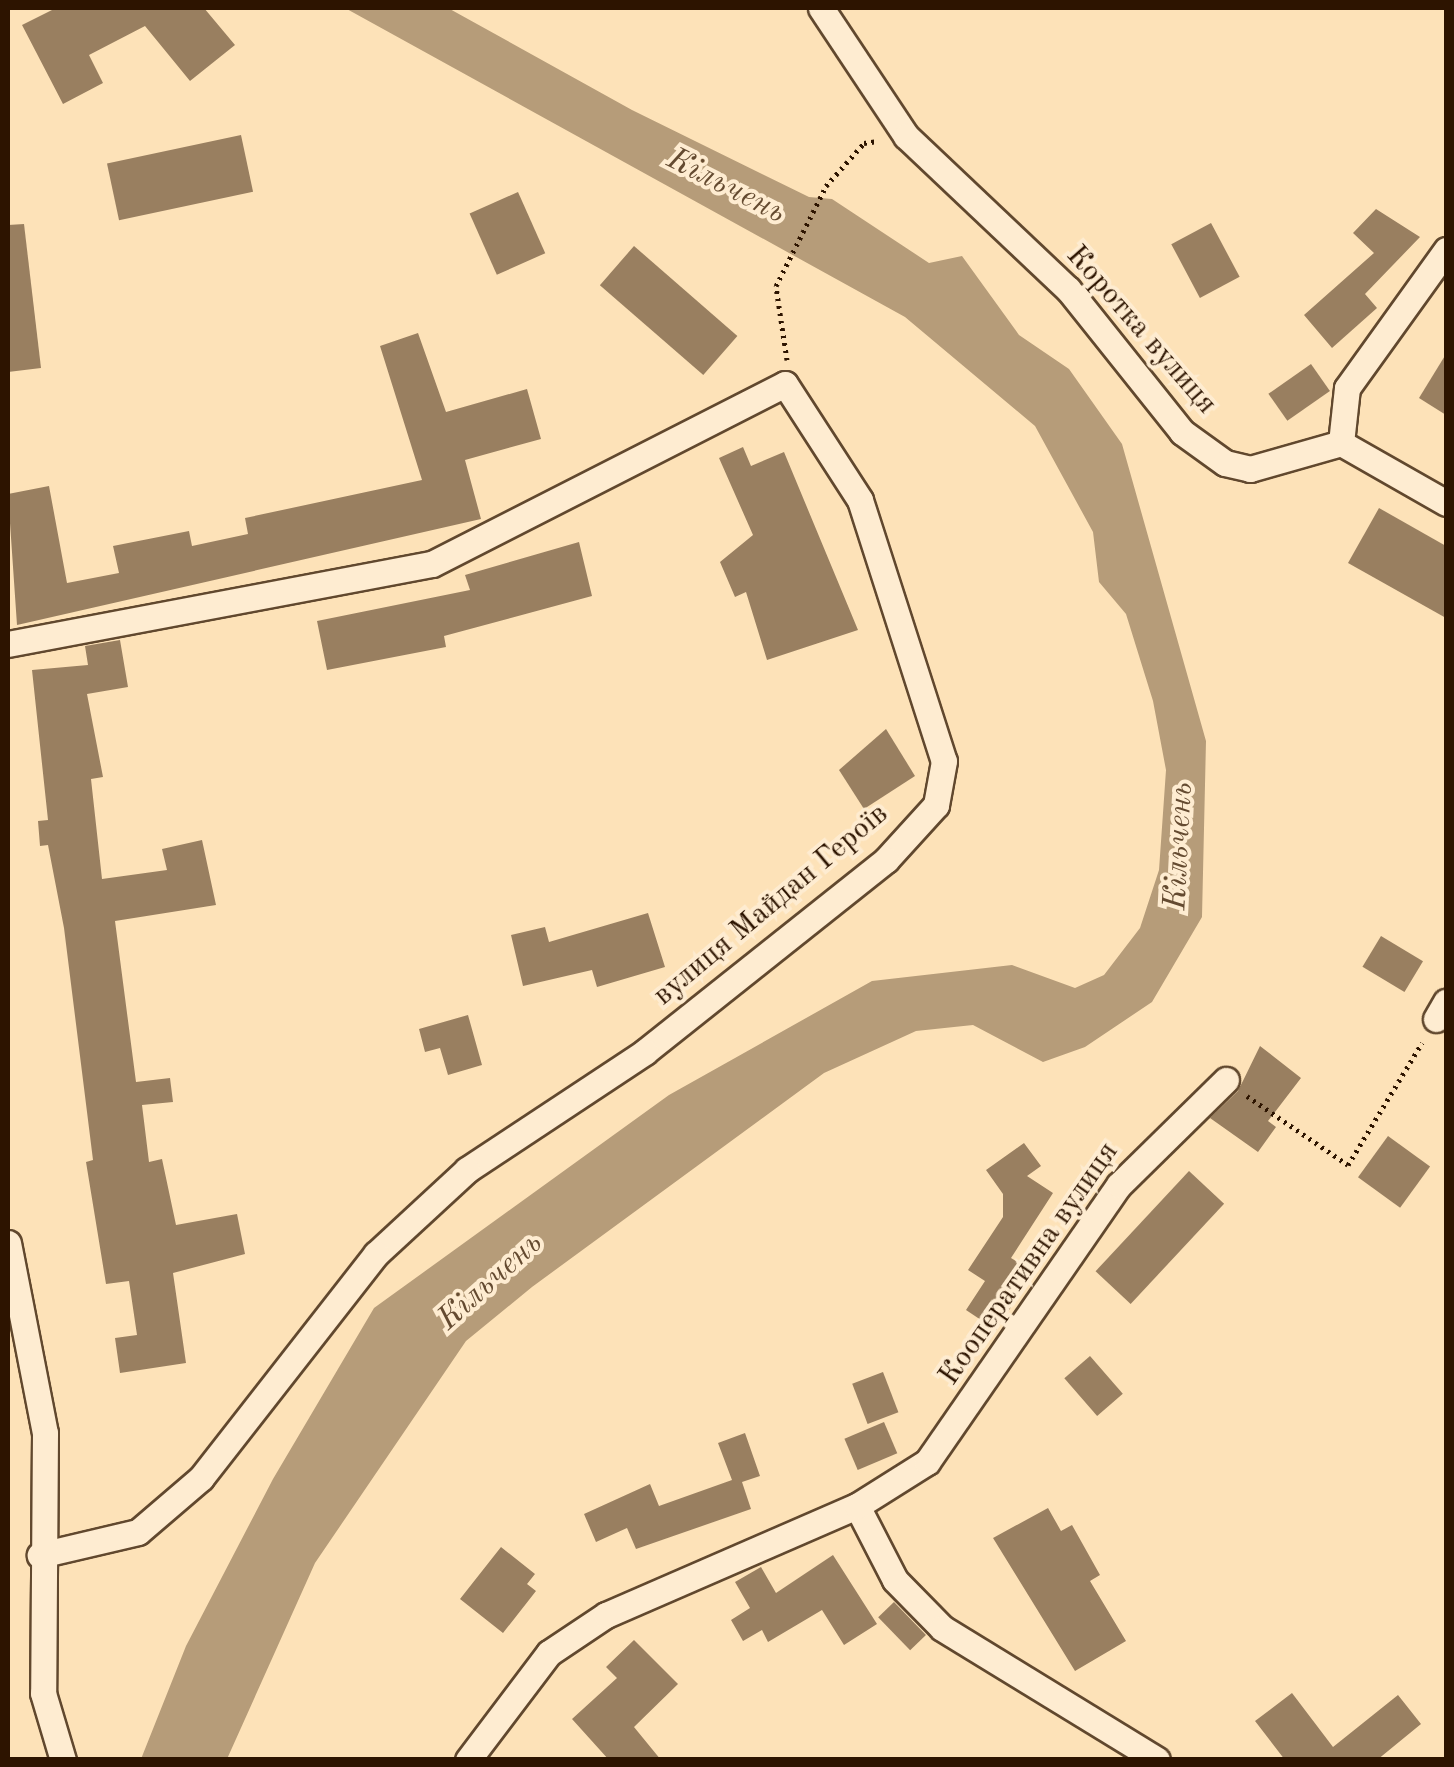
<!DOCTYPE html>
<html>
<head>
<meta charset="utf-8">
<style>
  body { margin:0 }
  #map { position:relative; width:1454px; height:1767px; overflow:hidden; background:#fde2b8; font-family:"Old Standard TT",serif }
  div>[style] { position:absolute }
  .water>* { inset:0; background:#b69c79 }
  .building>* { inset:0; background:#997f60; transform-origin:0 0 }
  .path>* { height:5px; margin-top:-2.5px; transform-origin:0; background:repeating-linear-gradient(90deg,#2d1400 0 2.5px,transparent 0 7.5px) }
  .roads { filter:drop-shadow(2px 0 #61482e) drop-shadow(-2px 0 #61482e) drop-shadow(0 2px #61482e) drop-shadow(0 -2px #61482e) }
  .street>* { height:25px; margin:-12.5px; padding:0 12.5px; transform-origin:12.5px; border-radius:12.5px; background:#feecd1 }
  span { translate:-50% -50%; white-space:nowrap; text-align:center; line-height:1.15; -webkit-text-stroke:8px #feecd1; paint-order:stroke }
  .street-label { font-size:30px; color:#2d1400 }
  .water-label { font-size:32px; color:#644a30; font-style:italic }
  .frame { position:absolute; inset:0; border:10px solid #2d1400; pointer-events:none }
</style>
</head>
<body>
<div id="map">
  <div class="water">
    <div style="clip-path:polygon(345px 8px,448px 8px,632px 110px,809px 197px,832px 199px,929px 263px,962px 256px,1019px 335px,1069px 369px,1122px 444px,1206px 741px,1202px 917px,1152px 1002px,1085px 1047px,1043px 1062px,973px 1025px,916px 1031px,824px 1073px,532px 1287px,466px 1341px,315px 1563px,227px 1759px,141px 1759px,186px 1646px,273px 1479px,374px 1308px,669px 1095px,872px 981px,1012px 965px,1075px 988px,1104px 975px,1140px 928px,1159px 870px,1166px 770px,1153px 701px,1126px 614px,1099px 582px,1093px 532px,1035px 426px,905px 317px)"></div>
  </div>
  <div class="building">
    <div style="clip-path:polygon(56px 8px,204px 8px,235px 45px,190px 81px,145px 26px,89px 55px,103px 83px,63px 104px,22px 25px)"></div>
    <div style="left:241px;top:135px;width:58px;height:137px;rotate:78deg"></div>
    <div style="left:518px;top:192px;width:67px;height:53px;rotate:66deg"></div>
    <div style="clip-path:polygon(1376px 209px,1420px 237px,1365px 294px,1377px 308px,1332px 348px,1304px 315px,1374px 253px,1353px 233px)"></div>
    <div style="left:1211px;top:223px;width:61px;height:45px;rotate:62deg"></div>
    <div style="clip-path:polygon(24px 224px,41px 368px,8px 372px,8px 225px)"></div>
    <div style="left:634px;top:246px;width:137px;height:52px;rotate:41deg"></div>
    <div style="clip-path:polygon(418px 333px,446px 412px,527px 389px,541px 439px,465px 460px,481px 519px,17px 625px,8px 494px,49px 486px,67px 583px,119px 573px,113px 546px,189px 531px,192px 546px,248px 534px,245px 518px,422px 480px,380px 346px)"></div>
    <div style="clip-path:polygon(1446px 354px,1446px 415px,1419px 398px)"></div>
    <div style="left:1311px;top:364px;width:33px;height:52px;rotate:55deg"></div>
    <div style="clip-path:polygon(743px 447px,751px 466px,784px 452px,858px 630px,767px 660px,746px 592px,735px 597px,720px 562px,753px 535px,719px 458px)"></div>
    <div style="clip-path:polygon(1379px 508px,1446px 546px,1446px 618px,1348px 563px)"></div>
    <div style="clip-path:polygon(579px 542px,592px 596px,444px 636px,446px 647px,327px 670px,317px 621px,470px 590px,465px 575px)"></div>
    <div style="clip-path:polygon(120px 640px,128px 687px,87px 694px,103px 777px,91px 779px,102px 879px,167px 870px,162px 849px,202px 840px,216px 905px,115px 921px,136px 1082px,170px 1078px,173px 1102px,142px 1105px,149px 1162px,162px 1159px,176px 1225px,237px 1214px,245px 1254px,173px 1273px,186px 1363px,120px 1373px,115px 1338px,137px 1335px,129px 1281px,106px 1284px,86px 1162px,93px 1160px,64px 928px,48px 845px,40px 846px,38px 821px,48px 820px,32px 670px,88px 665px,85px 646px)"></div>
    <div style="clip-path:polygon(886px 729px,915px 776px,864px 809px,839px 770px)"></div>
    <div style="clip-path:polygon(648px 913px,665px 967px,597px 987px,592px 970px,523px 986px,511px 935px,545px 927px,549px 942px)"></div>
    <div style="left:1381px;top:936px;width:49px;height:36px;rotate:31deg"></div>
    <div style="clip-path:polygon(468px 1015px,482px 1065px,448px 1075px,440px 1048px,425px 1052px,419px 1029px)"></div>
    <div style="clip-path:polygon(1260px 1046px,1301px 1078px,1268px 1121px,1276px 1127px,1258px 1152px,1210px 1118px,1238px 1091px)"></div>
    <div style="left:1388px;top:1136px;width:52px;height:51px;rotate:36deg"></div>
    <div style="clip-path:polygon(1024px 1143px,1041px 1166px,1027px 1176px,1053px 1193px,1011px 1258px,1034px 1272px,996px 1330px,966px 1310px,985px 1281px,968px 1270px,1003px 1217px,1003px 1194px,986px 1170px)"></div>
    <div style="left:1189px;top:1171px;width:48px;height:137px;rotate:43deg"></div>
    <div style="left:1090px;top:1356px;width:50px;height:34px;rotate:49deg"></div>
    <div style="left:883px;top:1372px;width:43px;height:33px;rotate:69deg"></div>
    <div style="left:884px;top:1422px;width:34px;height:43px;rotate:67deg"></div>
    <div style="clip-path:polygon(745px 1433px,760px 1476px,742px 1482px,751px 1509px,636px 1549px,627px 1528px,596px 1542px,584px 1514px,650px 1484px,659px 1506px,732px 1480px,718px 1443px)"></div>
    <div style="clip-path:polygon(1048px 1508px,1061px 1531px,1072px 1525px,1100px 1575px,1090px 1581px,1126px 1641px,1075px 1671px,993px 1538px)"></div>
    <div style="clip-path:polygon(501px 1547px,535px 1574px,527px 1584px,536px 1591px,503px 1633px,460px 1599px)"></div>
    <div style="clip-path:polygon(833px 1555px,877px 1624px,844px 1645px,822px 1610px,768px 1642px,762px 1630px,743px 1641px,731px 1620px,750px 1608px,735px 1582px,761px 1567px,776px 1593px)"></div>
    <div style="left:894px;top:1602px;width:46px;height:22px;rotate:46deg"></div>
    <div style="clip-path:polygon(634px 1640px,678px 1684px,634px 1727px,661px 1760px,609px 1760px,572px 1719px,617px 1678px,606px 1667px)"></div>
    <div style="clip-path:polygon(1292px 1693px,1333px 1747px,1398px 1695px,1421px 1724px,1377px 1760px,1285px 1760px,1255px 1721px)"></div>
  </div>
  <div class="path">
    <div style="left:787px;top:360px;width:75px;rotate:-98.5deg"></div>
    <div style="left:776px;top:286px;width:112px;rotate:-63.4deg"></div>
    <div style="left:826px;top:186px;width:57px;rotate:-48.5deg"></div>
    <div style="left:864px;top:143px;width:14px;rotate:-8deg"></div>
    <div style="left:1247px;top:1096px;width:122px;rotate:34.3deg"></div>
    <div style="left:1348px;top:1165px;width:143px;rotate:-58.8deg"></div>
  </div>
  <div class="roads">
    <div class="street">
      <div style="left:821px;top:8px;width:154px;rotate:56.4deg"></div>
      <div style="left:906px;top:136px;width:223px;rotate:43.4deg"></div>
      <div style="left:1068px;top:289px;width:183px;rotate:51.4deg"></div>
      <div style="left:1182px;top:432px;width:53px;rotate:35.8deg"></div>
      <div style="left:1225px;top:463px;width:26px;rotate:13deg"></div>
      <div style="left:1250px;top:469px;width:95px;rotate:-15.9deg"></div>
      <div style="left:1341px;top:443px;width:121px;rotate:29.7deg"></div>
      <div style="left:1341px;top:443px;width:55px;rotate:-83.8deg"></div>
      <div style="left:1347px;top:388px;width:170px;rotate:-54.3deg"></div>
      <div style="left:8px;top:644px;width:431px;rotate:-10.7deg"></div>
      <div style="left:432px;top:564px;width:396px;rotate:-27deg"></div>
      <div style="left:785px;top:384px;width:138px;rotate:57.1deg"></div>
      <div style="left:860px;top:500px;width:274px;rotate:72.2deg"></div>
      <div style="left:944px;top:761px;width:45px;rotate:100.3deg"></div>
      <div style="left:936px;top:805px;width:74px;rotate:132.3deg"></div>
      <div style="left:886px;top:860px;width:308px;rotate:141.5deg"></div>
      <div style="left:645px;top:1052px;width:214px;rotate:146.5deg"></div>
      <div style="left:467px;top:1170px;width:124px;rotate:137.3deg"></div>
      <div style="left:376px;top:1254px;width:284px;rotate:128deg"></div>
      <div style="left:201px;top:1478px;width:83px;rotate:139.4deg"></div>
      <div style="left:138px;top:1532px;width:101px;rotate:166.8deg"></div>
      <div style="left:1436px;top:1019px;width:20px;rotate:-60deg"></div>
      <div style="left:8px;top:1243px;width:194px;rotate:79deg"></div>
      <div style="left:45px;top:1433px;width:260px;rotate:90.4deg"></div>
      <div style="left:43px;top:1693px;width:70px;rotate:73.4deg"></div>
      <div style="left:857px;top:1506px;width:83px;rotate:62.8deg"></div>
      <div style="left:895px;top:1580px;width:67px;rotate:45.6deg"></div>
      <div style="left:942px;top:1628px;width:252px;rotate:31.5deg"></div>
      <div style="left:468px;top:1760px;width:134px;rotate:-52.9deg"></div>
      <div style="left:549px;top:1653px;width:69px;rotate:-33.7deg"></div>
      <div style="left:606px;top:1615px;width:274px;rotate:-23.5deg"></div>
      <div style="left:857px;top:1506px;width:83px;rotate:-32.2deg"></div>
      <div style="left:927px;top:1462px;width:337px;rotate:-55.3deg"></div>
      <div style="left:1119px;top:1185px;width:150px;rotate:-44.5deg"></div>
    </div>
  </div>
  <div class="street-label">
    <span style="left:1141px;top:330px;rotate:49deg">Коротка вулиця</span>
    <span style="left:771px;top:905px;rotate:-40deg">вулиця Майдан Героїв</span>
    <span style="left:1029px;top:1264px;rotate:-55deg">Кооперативна вулиця</span>
  </div>
  <div class="water-label">
    <span style="left:726px;top:187px;rotate:27deg">Кільчень</span>
    <span style="left:1180px;top:846px;rotate:-87deg">Кільчень</span>
    <span style="left:491px;top:1282px;rotate:-42deg">Кільчень</span>
  </div>
  <div class="frame"></div>
</div>
</body>
</html>
